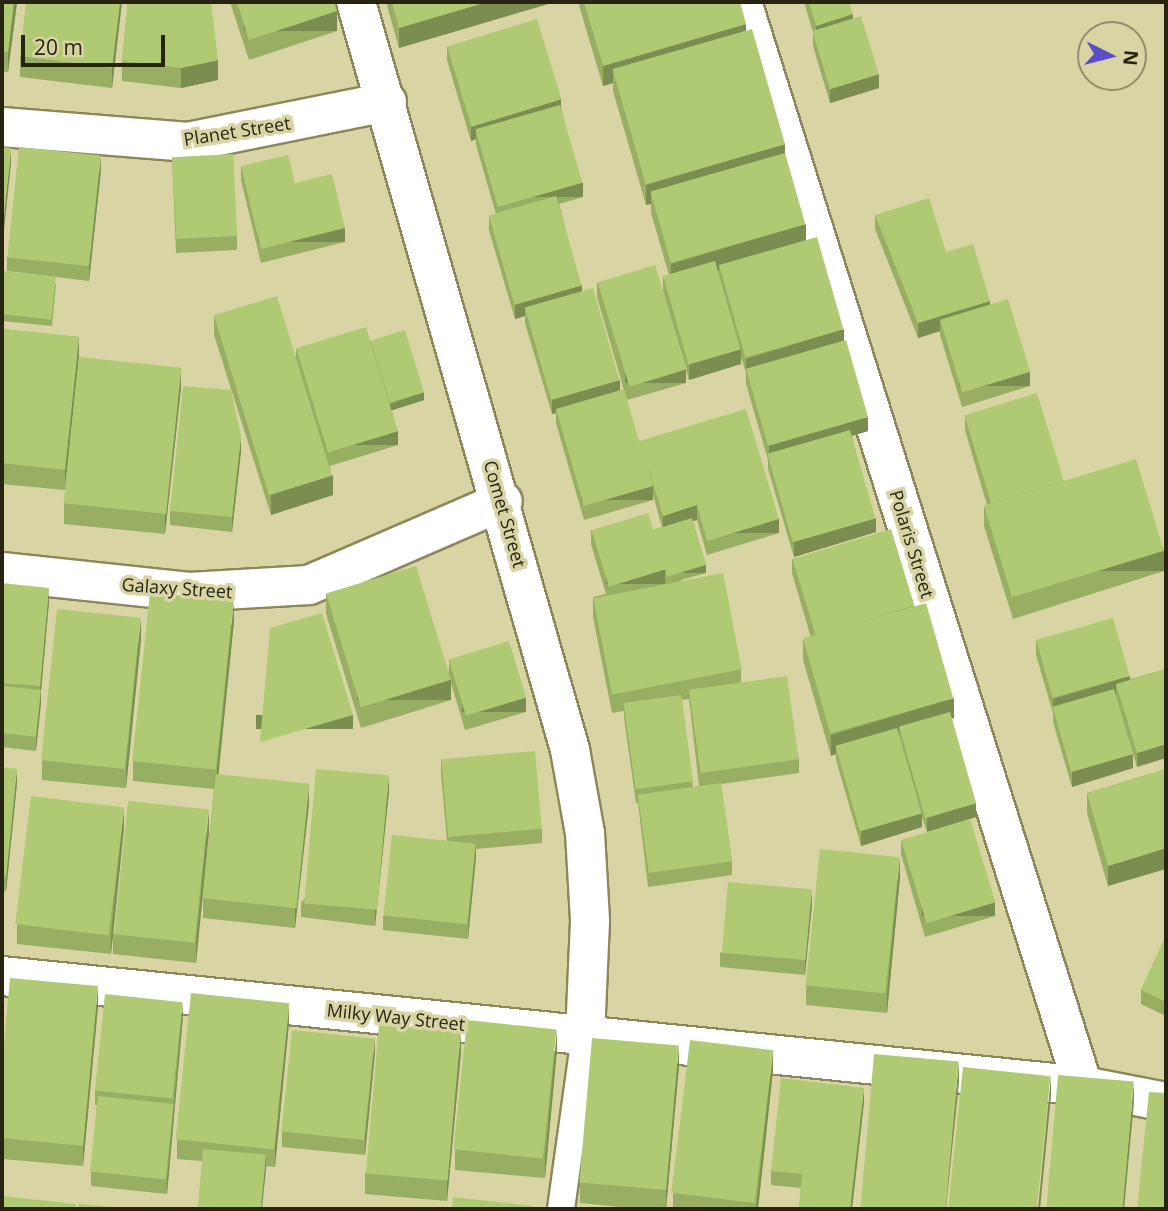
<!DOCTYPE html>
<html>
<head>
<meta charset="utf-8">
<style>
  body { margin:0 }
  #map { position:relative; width:1168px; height:1211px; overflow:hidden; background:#d8d4a4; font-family:"Open Sans",sans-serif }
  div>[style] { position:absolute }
  .roads { filter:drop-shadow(2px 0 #8c875a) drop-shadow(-2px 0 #8c875a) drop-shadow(0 2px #8c875a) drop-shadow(0 -2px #8c875a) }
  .lane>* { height:26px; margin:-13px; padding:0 13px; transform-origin:13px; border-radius:13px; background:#fff }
  .street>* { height:38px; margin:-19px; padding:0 19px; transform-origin:19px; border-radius:19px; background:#fff }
  .wall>* { inset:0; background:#97ae63 }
  .shaded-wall>* { inset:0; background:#7b8d50; transform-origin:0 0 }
  .building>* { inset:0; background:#b0ca73; transform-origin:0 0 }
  span { translate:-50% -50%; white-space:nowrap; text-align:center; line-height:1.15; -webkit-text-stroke:7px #d8d4a4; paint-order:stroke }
  .street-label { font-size:18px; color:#272512 }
  .frame { position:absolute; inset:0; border:4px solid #272512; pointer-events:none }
  .north { position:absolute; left:1077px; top:21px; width:70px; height:70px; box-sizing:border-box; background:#d8d4a4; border:2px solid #918e6a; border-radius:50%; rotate:96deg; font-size:19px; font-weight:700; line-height:28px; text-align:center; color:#272512 }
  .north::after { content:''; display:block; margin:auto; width:24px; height:32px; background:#5a4dc5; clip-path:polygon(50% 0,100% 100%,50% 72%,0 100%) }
  .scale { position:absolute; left:21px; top:35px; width:144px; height:32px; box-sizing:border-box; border:4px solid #272512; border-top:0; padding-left:9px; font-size:21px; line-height:24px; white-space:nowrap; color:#272512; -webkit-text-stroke:5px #d8d4a4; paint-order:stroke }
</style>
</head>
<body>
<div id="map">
  <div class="roads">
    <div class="lane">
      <div style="left:561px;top:1209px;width:174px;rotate:-82.1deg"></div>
    </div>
    <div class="street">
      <div style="left:356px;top:2px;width:778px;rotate:74.03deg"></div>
      <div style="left:570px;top:750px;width:84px;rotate:79.8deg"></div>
      <div style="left:585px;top:833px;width:88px;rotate:86.7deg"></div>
      <div style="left:590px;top:921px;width:116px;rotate:92.5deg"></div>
      <div style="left:742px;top:2px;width:1136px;rotate:72.54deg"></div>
      <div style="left:2px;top:127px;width:187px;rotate:4.6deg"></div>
      <div style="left:188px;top:142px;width:203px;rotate:-11.4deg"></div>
      <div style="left:2px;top:572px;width:188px;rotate:6.1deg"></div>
      <div style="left:189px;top:592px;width:120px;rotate:-3.3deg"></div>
      <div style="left:309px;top:585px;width:211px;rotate:-23.4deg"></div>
      <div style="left:2px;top:976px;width:1087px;rotate:5.81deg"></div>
      <div style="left:1083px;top:1086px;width:85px;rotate:10.9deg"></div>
    </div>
  </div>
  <div class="wall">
    <div style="clip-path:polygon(2px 2px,17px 2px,8px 72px,2px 71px)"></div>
    <div style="clip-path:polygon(122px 2px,112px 88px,20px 77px,20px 56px)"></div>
    <div style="clip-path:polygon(128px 2px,218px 80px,181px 88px,122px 81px,122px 61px)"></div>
    <div style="clip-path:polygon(230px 2px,334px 2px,337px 31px,249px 60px)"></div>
    <div style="clip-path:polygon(386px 2px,548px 2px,548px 4px,399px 48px)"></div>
    <div style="clip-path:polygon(578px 2px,740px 2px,746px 31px,785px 153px,806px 240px,844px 340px,868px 431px,852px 436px,876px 532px,794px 557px,768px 469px,768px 460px,746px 384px,746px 373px,741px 357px,741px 364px,689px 380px,663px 291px,663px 277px,669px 275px,651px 213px,651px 204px,646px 205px,613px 91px,613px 83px,603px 86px)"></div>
    <div style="clip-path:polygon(804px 2px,849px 2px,853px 19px,879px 88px,830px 103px,813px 46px,813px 32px)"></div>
    <div style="clip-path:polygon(evenodd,447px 46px,561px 107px,583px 197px,559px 204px,582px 292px,639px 441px,779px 533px,707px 555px,697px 520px,693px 521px,706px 573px,681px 580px,741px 669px,741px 683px,799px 759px,799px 773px,721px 784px,732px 861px,732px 875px,648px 887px,638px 803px,636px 803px,624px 718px,624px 711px,612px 713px,593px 617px,593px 597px,606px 594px,591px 544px,591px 530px,653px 530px,662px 527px,653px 495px,653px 500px,584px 520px,556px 423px,556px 413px,552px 414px,525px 323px,525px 316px,515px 319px,489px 230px,489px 216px,496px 214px,476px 145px,476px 139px,471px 141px,447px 60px,447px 46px,689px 699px,699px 786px,693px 787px,682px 700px,689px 699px)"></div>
    <div style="clip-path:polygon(172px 157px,237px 236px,237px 250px,176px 253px)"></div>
    <div style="clip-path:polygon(241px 166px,295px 183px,345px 242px,261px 263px,241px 180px)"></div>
    <div style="clip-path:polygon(101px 170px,89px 281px,7px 271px,7px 257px)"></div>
    <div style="clip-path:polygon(875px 215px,946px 252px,990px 305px,1030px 386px,962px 407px,940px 335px,940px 331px,918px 338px,875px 229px)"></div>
    <div style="clip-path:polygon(2px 271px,56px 284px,52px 326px,2px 321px)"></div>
    <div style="clip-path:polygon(597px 282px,686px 383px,627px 400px,597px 297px)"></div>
    <div style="clip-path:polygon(214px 315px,296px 356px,296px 349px,371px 341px,424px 400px,392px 410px,398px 445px,330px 466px,333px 495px,271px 515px,214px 335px)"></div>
    <div style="clip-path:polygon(2px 329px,79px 337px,65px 490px,2px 484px)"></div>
    <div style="clip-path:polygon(181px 388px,165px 534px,64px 524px,64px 503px)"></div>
    <div style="clip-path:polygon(965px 416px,1064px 481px,1164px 571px,1013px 619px,984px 526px,984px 506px,987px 505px,965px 430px)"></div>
    <div style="clip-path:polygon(241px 451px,232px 532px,170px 525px,170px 511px)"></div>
    <div style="clip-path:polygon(792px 559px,914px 606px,954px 718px,952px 719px,976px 817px,927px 832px,922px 817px,922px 827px,861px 846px,836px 760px,836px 754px,831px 756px,803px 660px,803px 640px,811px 638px,792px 573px)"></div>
    <div style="clip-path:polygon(2px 583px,49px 602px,36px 751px,2px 747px)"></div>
    <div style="clip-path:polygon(326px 594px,449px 671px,449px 659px,526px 712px,465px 730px,451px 683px,451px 700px,361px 728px,326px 614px)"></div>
    <div style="clip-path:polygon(234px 621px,218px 775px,309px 804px,295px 928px,203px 918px,203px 898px,214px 789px,133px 781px,133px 761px)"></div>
    <div style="clip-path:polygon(141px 639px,126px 788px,42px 780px,42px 760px)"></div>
    <div style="clip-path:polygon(1036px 641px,1130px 679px,1166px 669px,1137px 767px,1128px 737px,1133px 768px,1072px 787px,1053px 722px,1053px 713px,1036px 655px)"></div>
    <div style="clip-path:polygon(441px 759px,542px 829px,542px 843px,476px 849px,468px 939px,383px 930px,383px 916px,447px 841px,441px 774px)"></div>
    <div style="clip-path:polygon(2px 767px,17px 783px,6px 891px,2px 891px)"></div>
    <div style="clip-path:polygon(1166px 769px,1108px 886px,1087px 813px,1087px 793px)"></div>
    <div style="clip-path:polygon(389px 791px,375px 926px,301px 917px,301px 903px)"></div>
    <div style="clip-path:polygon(124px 827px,111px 954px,17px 944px,17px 924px)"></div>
    <div style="clip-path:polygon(209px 831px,196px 963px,113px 954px,113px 934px)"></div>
    <div style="clip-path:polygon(901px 840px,995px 916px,925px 937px,901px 854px)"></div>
    <div style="clip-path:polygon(900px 877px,887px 1013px,806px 1005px,806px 985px)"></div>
    <div style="clip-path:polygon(812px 904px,805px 975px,720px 967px,720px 953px)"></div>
    <div style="clip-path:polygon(1166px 936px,1166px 1016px,1141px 1004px,1141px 990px)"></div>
    <div style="clip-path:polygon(98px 1006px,83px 1166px,2px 1159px,2px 1065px)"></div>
    <div style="clip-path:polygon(183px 1016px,167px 1194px,91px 1186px,91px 1172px,97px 1105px,95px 1105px,95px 1090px)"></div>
    <div style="clip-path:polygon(289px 1023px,275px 1167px,177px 1159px,177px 1139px)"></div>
    <div style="clip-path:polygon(557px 1049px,545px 1178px,455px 1170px,455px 1149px)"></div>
    <div style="clip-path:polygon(375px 1052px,365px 1155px,282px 1147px,282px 1132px)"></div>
    <div style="clip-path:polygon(461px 1052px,447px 1201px,365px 1194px,365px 1173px)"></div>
    <div style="clip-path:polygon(679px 1066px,666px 1209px,640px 1209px,580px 1203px,580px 1183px)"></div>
    <div style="clip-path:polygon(773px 1070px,758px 1209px,673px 1209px,673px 1193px)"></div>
    <div style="clip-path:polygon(864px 1102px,852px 1209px,799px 1209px,801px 1188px,771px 1185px,771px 1171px)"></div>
  </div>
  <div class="shaded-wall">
    <div style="clip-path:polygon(14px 2px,17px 2px,8px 72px,8px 52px)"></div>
    <div style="clip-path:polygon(120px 2px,122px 2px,112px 88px,112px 68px)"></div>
    <div style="clip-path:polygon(487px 2px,548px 2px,548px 4px,399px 48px,399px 28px)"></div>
    <div style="left:337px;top:11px;width:20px;height:93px;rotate:90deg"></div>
    <div style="clip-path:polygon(853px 14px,853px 28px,816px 40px,816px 26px)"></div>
    <div style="clip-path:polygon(746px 24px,746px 44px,613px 71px,613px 83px,603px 86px,603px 66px)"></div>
    <div style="clip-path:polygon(218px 60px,218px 80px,181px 88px,181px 68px)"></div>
    <div style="clip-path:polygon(879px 74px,879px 88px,830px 103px,830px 89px)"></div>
    <div style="clip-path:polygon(561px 99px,561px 114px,476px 130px,476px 139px,471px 141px,471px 127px)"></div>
    <div style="clip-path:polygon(785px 144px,785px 164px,651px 193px,651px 204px,646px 205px,646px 185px)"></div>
    <div style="clip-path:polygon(11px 148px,11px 163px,2px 249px,2px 235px)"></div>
    <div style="clip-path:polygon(101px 156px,101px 170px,89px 281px,89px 267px)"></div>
    <div style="left:583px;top:183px;width:14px;height:89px;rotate:90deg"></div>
    <div style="clip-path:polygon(806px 224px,806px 244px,719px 267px,719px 270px,671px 284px,671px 264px)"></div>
    <div style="left:345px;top:228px;width:14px;height:87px;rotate:90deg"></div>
    <div style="clip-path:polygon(582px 285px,582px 299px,525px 308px,525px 316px,515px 319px,515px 305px)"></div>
    <div style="clip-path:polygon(990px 301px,990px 315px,940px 321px,940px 331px,918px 338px,918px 323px)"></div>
    <div style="clip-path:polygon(844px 329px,844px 343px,746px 370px,746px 373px,746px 359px)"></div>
    <div style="clip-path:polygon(79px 337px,79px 357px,65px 490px,65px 470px)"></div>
    <div style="clip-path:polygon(741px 349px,741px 364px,689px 380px,689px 365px)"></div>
    <div style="clip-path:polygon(181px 368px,181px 388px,165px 534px,165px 514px)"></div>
    <div style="left:686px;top:369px;width:14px;height:61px;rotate:90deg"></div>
    <div style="left:1030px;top:372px;width:14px;height:71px;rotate:90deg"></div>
    <div style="clip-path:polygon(620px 380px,620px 394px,556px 409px,556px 413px,552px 414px,552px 400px)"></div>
    <div style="clip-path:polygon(424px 392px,424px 400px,390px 411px,390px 404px)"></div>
    <div style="clip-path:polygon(868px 417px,868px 431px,770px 460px,769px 455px,769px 446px)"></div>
    <div style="left:398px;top:431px;width:14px;height:73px;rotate:90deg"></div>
    <div style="clip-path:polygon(241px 436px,241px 451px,232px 532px,232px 517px)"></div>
    <div style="clip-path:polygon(333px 475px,333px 495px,271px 515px,271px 495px)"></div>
    <div style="left:653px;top:486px;width:14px;height:72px;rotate:90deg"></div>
    <div style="clip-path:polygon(697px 505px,697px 520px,663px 530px,663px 516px)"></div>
    <div style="clip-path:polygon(876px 518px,876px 532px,794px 557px,794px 542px)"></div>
    <div style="left:779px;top:519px;width:14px;height:75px;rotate:90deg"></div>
    <div style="left:1164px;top:551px;width:20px;height:158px;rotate:90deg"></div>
    <div style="left:706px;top:565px;width:8px;height:41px;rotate:90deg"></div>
    <div style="left:665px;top:569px;width:15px;height:59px;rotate:90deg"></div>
    <div style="clip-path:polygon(49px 588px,49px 602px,40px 700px,40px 686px)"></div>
    <div style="clip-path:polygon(234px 601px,234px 621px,217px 789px,217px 769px)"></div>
    <div style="clip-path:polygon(141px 618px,141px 639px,126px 788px,126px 768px)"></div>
    <div style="clip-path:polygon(1130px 676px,1130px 691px,1116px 684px,1116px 695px,1053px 707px,1053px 699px)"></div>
    <div style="left:451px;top:680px;width:20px;height:94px;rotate:90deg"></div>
    <div style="clip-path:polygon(41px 690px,41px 704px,36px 751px,36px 737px)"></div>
    <div style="left:526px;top:698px;width:14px;height:64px;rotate:90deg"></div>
    <div style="clip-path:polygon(954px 698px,954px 718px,902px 734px,899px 726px,899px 735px,836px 746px,836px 754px,831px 756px,831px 735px)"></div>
    <div style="left:353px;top:715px;width:14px;height:97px;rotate:90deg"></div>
    <div style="clip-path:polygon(1166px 744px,1166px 758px,1137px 767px,1137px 753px)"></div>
    <div style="clip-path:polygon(1133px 754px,1133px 768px,1072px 787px,1072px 772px)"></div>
    <div style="clip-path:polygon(17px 769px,17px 783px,6px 891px,6px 877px)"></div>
    <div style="clip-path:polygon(389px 776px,389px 791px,375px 926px,375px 912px)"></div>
    <div style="clip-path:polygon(309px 784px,309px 804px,295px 928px,295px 908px)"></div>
    <div style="clip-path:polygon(976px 803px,976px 817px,927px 832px,927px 818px)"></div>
    <div style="clip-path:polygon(124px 807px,124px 827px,111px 954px,111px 934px)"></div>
    <div style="clip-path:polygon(209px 810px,209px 831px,196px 963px,196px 943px)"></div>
    <div style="clip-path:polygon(922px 813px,922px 827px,861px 846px,861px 831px)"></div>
    <div style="clip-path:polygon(476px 844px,476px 858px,468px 939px,468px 925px)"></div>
    <div style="clip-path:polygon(1166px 848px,1166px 869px,1108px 886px,1108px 866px)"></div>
    <div style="clip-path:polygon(900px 857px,900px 877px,887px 1013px,887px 993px)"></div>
    <div style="clip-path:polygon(812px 890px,812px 904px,805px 975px,805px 961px)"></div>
    <div style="left:995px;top:902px;width:14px;height:73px;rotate:90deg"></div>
    <div style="clip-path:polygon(4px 984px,4px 999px,2px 1025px,2px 1011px)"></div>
    <div style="clip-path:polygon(98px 986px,98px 1006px,83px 1166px,83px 1146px)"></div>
    <div style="clip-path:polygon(183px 1002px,183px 1016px,167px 1194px,167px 1179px)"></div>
    <div style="clip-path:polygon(289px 1003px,289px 1023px,275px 1167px,275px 1147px)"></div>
    <div style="clip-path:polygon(557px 1029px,557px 1049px,545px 1178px,545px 1158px)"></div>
    <div style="clip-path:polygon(461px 1031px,461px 1052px,447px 1201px,447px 1181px)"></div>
    <div style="clip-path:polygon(375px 1038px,375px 1052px,365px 1155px,365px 1140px)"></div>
    <div style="clip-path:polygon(679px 1045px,679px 1066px,666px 1209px,666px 1191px)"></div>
    <div style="clip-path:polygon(773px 1050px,773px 1070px,758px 1209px,756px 1209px)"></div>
    <div style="clip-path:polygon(959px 1062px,959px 1082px,946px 1209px,944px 1209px)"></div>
    <div style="clip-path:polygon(1051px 1076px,1051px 1096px,1040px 1209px,1038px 1209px)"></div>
    <div style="clip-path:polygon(1134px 1082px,1134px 1102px,1124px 1209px,1122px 1209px)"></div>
    <div style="clip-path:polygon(864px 1088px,864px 1102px,852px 1209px,850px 1209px)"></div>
    <div style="clip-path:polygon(266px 1155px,266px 1169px,262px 1209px,260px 1209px)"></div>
  </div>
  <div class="building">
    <div style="clip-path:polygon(2px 2px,14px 2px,8px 52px,2px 51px)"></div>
    <div style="clip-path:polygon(26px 2px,120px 2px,112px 68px,20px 56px)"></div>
    <div style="clip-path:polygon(128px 2px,211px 2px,218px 60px,181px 68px,122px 61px)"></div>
    <div style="clip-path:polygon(237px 2px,334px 2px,337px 11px,249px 40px)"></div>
    <div style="clip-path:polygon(392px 2px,487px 2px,399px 28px)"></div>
    <div style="clip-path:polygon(584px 2px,740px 2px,746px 24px,603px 66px)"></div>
    <div style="clip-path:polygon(809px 2px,849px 2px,853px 14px,816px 26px)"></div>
    <div style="left:861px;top:16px;width:61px;height:51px;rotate:73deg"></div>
    <div style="left:537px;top:19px;width:84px;height:94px;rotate:73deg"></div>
    <div style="left:752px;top:29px;width:120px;height:145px;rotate:74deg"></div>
    <div style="left:560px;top:105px;width:81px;height:88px;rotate:74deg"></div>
    <div style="clip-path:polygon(2px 147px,11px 148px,2px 235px)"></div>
    <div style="left:19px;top:147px;width:82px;height:111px;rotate:6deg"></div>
    <div style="left:785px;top:153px;width:74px;height:140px;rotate:74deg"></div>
    <div style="left:233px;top:154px;width:82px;height:61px;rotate:87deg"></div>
    <div style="clip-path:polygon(288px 155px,295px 183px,332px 174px,345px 228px,261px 249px,241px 166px)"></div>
    <div style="left:556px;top:196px;width:93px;height:70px;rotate:74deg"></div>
    <div style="clip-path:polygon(929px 198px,946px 252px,973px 244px,990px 301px,918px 323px,875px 215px)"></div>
    <div style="left:817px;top:237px;width:96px;height:102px;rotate:74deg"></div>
    <div style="left:715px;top:261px;width:92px;height:54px;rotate:74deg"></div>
    <div style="left:655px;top:265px;width:109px;height:60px;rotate:73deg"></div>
    <div style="left:2px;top:271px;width:54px;height:43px;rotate:6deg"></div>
    <div style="left:593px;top:288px;width:96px;height:71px;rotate:74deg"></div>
    <div style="left:277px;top:296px;width:188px;height:66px;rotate:73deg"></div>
    <div style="left:1008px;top:299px;width:76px;height:71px;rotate:73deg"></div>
    <div style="left:366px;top:327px;width:109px;height:73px;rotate:73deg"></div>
    <div style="clip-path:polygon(2px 329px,79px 337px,65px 470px,2px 463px)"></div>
    <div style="left:405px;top:330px;width:65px;height:36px;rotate:73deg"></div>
    <div style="left:846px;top:340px;width:80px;height:104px;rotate:74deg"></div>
    <div style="left:79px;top:357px;width:103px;height:147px;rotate:6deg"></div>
    <div style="clip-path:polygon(183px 386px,231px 390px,241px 436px,232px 517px,170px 511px)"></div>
    <div style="clip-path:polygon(624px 389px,639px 441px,746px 409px,779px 519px,707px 541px,697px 505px,663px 516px,647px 463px,653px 486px,584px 506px,556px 409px)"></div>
    <div style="left:1037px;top:393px;width:92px;height:76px;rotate:73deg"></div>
    <div style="left:850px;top:430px;width:92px;height:86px;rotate:74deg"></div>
    <div style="left:1136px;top:459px;width:96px;height:159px;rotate:73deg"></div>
    <div style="left:648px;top:513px;width:59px;height:59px;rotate:73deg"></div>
    <div style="left:692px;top:518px;width:49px;height:41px;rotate:73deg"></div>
    <div style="left:891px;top:529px;width:80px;height:103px;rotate:73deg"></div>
    <div style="left:416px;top:566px;width:119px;height:94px;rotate:73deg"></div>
    <div style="left:723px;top:573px;width:98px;height:132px;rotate:79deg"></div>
    <div style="clip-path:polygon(2px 583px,49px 588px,40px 686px,2px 683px)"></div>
    <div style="left:150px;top:592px;width:84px;height:170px;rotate:6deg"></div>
    <div style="left:926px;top:603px;width:99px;height:128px;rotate:74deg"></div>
    <div style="left:57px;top:609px;width:84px;height:152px;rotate:6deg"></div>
    <div style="clip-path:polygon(322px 613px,353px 715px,260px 742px,270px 628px)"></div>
    <div style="left:1113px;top:618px;width:60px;height:80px;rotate:74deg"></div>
    <div style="left:509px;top:641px;width:59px;height:63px;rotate:73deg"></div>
    <div style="clip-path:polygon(1166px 669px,1166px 744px,1137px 753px,1116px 684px)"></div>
    <div style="left:787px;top:676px;width:84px;height:99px;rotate:82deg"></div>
    <div style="left:2px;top:686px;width:39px;height:47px;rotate:6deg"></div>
    <div style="left:1114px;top:689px;width:68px;height:64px;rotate:74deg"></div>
    <div style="left:681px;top:695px;width:87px;height:58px;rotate:82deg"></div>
    <div style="left:950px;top:712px;width:95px;height:53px;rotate:74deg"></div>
    <div style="left:897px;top:728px;width:89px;height:64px;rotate:74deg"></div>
    <div style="left:535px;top:751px;width:78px;height:94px;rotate:85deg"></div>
    <div style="clip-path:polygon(2px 767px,17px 769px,6px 877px,2px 877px)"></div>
    <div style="left:316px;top:769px;width:73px;height:135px;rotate:5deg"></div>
    <div style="clip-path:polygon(1166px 769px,1166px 848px,1108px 866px,1087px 793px)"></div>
    <div style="left:216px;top:774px;width:94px;height:125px;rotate:6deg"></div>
    <div style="left:721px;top:783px;width:79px;height:84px;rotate:82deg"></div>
    <div style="left:31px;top:796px;width:94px;height:129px;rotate:7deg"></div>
    <div style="left:128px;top:801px;width:81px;height:134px;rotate:6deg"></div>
    <div style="left:970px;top:819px;width:87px;height:72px;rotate:73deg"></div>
    <div style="left:392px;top:835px;width:84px;height:81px;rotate:6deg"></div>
    <div style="left:820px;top:849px;width:80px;height:137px;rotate:6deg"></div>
    <div style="left:728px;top:882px;width:84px;height:71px;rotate:5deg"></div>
    <div style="clip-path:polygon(1166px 936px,1166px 1002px,1141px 990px)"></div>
    <div style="clip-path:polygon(10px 978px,98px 986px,83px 1146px,2px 1138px,2px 1065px)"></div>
    <div style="clip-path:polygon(2px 984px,4px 984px,2px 1011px)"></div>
    <div style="left:191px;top:993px;width:99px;height:147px;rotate:6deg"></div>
    <div style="left:105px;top:994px;width:78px;height:97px;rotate:6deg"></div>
    <div style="left:467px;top:1020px;width:90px;height:130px;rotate:6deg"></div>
    <div style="left:379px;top:1024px;width:82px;height:150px;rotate:5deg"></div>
    <div style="left:292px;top:1030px;width:83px;height:102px;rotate:6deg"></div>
    <div style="left:592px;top:1038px;width:87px;height:145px;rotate:5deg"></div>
    <div style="left:690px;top:1040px;width:84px;height:154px;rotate:7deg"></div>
    <div style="left:874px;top:1054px;width:85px;height:156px;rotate:5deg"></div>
    <div style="left:963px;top:1067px;width:88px;height:143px;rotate:6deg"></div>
    <div style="left:1058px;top:1075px;width:76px;height:135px;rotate:5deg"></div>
    <div style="clip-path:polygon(781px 1078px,864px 1088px,850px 1209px,816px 1209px,799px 1207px,802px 1174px,771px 1171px)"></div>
    <div style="clip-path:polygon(1149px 1092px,1166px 1093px,1166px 1209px,1137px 1209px)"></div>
    <div style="left:98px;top:1096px;width:76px;height:76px;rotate:6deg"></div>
    <div style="left:203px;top:1149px;width:63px;height:60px;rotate:5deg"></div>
    <div style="clip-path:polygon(2px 1196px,76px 1204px,75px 1209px,2px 1209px)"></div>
    <div style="clip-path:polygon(453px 1197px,532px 1206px,531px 1209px,452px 1209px)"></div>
    <div style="clip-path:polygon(79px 1204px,134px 1209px,78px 1209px)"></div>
  </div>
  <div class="street-label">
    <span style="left:237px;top:131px;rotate:-9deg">Planet Street</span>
    <span style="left:505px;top:514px;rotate:74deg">Comet Street</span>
    <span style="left:912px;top:544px;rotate:73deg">Polaris Street</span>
    <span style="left:177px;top:588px;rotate:4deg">Galaxy Street</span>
    <span style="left:396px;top:1017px;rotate:6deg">Milky Way Street</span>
  </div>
  <div class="frame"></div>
  <div class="north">N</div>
  <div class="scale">20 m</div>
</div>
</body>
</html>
